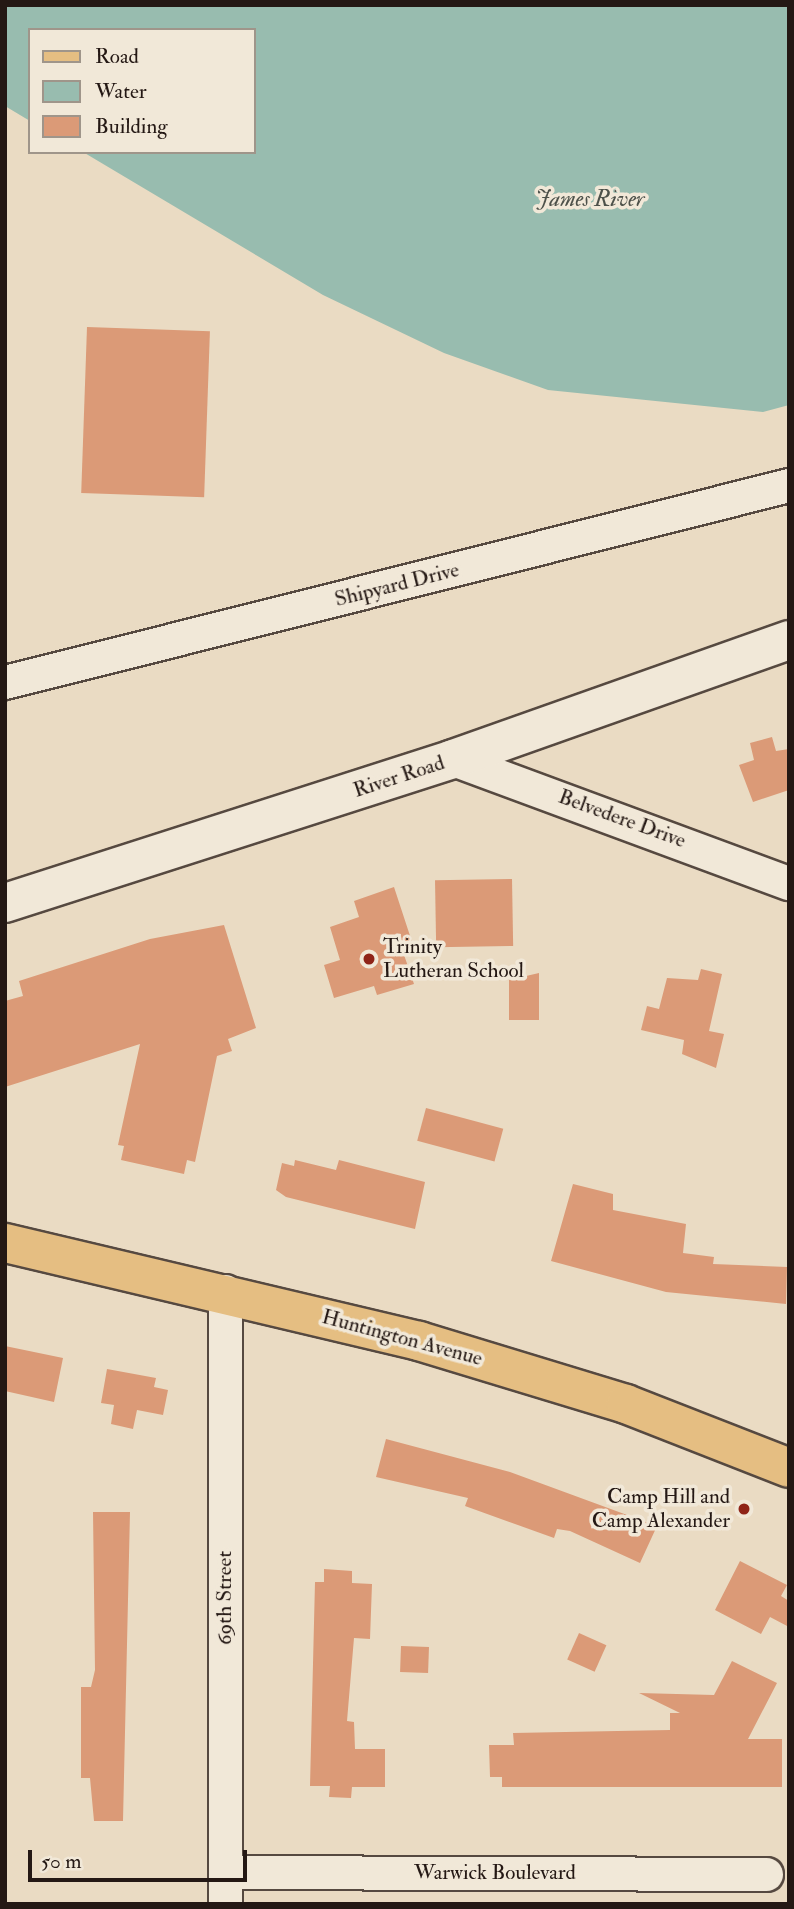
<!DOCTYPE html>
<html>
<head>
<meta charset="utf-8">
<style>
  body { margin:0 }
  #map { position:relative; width:794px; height:1909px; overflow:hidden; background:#eadbc3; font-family:"IM FELL Double Pica",serif }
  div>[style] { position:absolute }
  .water>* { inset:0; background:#98bcaf }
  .building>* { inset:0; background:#db9a77; transform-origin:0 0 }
  .roads { filter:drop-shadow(2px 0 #564940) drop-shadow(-2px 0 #564940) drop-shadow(0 2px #564940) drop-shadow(0 -2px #564940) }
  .minor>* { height:33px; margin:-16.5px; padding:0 16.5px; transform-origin:16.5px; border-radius:16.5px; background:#f1e8d8 }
  .tertiary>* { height:38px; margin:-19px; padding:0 19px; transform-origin:19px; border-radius:19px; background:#f1e8d8 }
  .primary>* { height:38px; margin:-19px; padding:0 19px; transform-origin:19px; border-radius:19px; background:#e5be82 }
  .dots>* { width:19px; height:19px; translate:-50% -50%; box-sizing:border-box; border:4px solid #f1e8d8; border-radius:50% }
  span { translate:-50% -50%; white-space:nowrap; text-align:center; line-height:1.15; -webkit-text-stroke:7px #f1e8d8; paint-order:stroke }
  .street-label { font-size:21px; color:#241814 }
  .poi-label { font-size:21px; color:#241814 }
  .left { translate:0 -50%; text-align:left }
  .right { translate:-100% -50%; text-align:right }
  .water-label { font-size:23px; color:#4d514a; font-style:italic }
  .frame { position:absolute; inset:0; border:7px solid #241814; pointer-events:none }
  .legend { position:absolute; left:28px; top:28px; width:228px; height:126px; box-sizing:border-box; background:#f1e8d8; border:2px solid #9f958a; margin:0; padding:9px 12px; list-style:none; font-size:21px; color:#241814 }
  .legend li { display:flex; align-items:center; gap:14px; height:35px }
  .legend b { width:35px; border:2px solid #9f958a }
  .scale { position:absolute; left:28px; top:1850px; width:219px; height:32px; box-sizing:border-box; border:4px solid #241814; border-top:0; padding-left:9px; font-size:21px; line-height:24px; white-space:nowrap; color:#241814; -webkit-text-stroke:5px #f1e8d8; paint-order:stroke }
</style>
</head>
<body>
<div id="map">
  <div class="water">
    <div style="clip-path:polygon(5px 5px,789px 5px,789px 405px,763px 412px,548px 390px,444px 353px,323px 295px,83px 152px,254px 152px,254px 30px,30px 30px,30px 121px,5px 106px)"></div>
  </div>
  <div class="building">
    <div style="left:87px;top:327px;width:123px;height:166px;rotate:2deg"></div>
    <div style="clip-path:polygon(772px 737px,776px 751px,789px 749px,789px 790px,753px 802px,739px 765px,754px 760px,750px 743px)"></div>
    <div style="left:512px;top:879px;width:67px;height:77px;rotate:89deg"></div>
    <div style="clip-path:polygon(394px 887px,414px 948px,402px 949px,414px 984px,377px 995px,374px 986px,334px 998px,324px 965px,340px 960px,330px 927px,359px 917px,354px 901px)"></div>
    <div style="clip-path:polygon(224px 925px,256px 1028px,228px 1039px,232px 1051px,217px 1056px,195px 1162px,187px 1160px,184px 1174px,121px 1160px,124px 1146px,118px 1145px,140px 1044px,5px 1087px,5px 1001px,23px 996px,19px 981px,150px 939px)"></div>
    <div style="clip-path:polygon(701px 969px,722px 974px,709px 1031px,724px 1034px,716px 1068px,682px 1054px,684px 1040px,641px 1030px,647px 1006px,659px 1009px,667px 978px,698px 980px)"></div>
    <div style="clip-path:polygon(539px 973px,539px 1020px,509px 1020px,509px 980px)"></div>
    <div style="left:426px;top:1108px;width:80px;height:34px;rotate:15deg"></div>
    <div style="clip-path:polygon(295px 1160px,336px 1170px,339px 1160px,425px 1182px,415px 1229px,286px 1197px,276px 1190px,282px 1163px,294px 1166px)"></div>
    <div style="clip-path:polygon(573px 1184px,613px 1194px,613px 1210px,686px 1224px,683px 1253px,714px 1257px,713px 1264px,787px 1267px,786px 1304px,666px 1292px,551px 1261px)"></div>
    <div style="clip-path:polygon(5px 1346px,63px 1358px,54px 1402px,5px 1391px)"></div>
    <div style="clip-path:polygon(107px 1369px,156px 1378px,154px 1387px,168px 1390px,163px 1415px,137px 1410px,133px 1429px,111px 1424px,114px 1405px,101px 1403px)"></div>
    <div style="clip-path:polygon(386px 1439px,510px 1472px,657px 1526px,640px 1563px,570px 1531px,557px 1529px,554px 1538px,465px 1506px,468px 1498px,376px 1477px)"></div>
    <div style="clip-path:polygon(93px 1512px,130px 1512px,123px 1821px,94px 1821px,90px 1778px,81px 1778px,81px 1687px,91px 1687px,95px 1670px)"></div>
    <div style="clip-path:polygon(740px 1561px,787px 1585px,781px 1596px,789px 1601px,789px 1627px,770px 1617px,761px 1634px,715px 1610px)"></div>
    <div style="clip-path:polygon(324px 1569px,352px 1571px,352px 1583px,372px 1584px,370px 1639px,354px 1638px,347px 1721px,354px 1722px,355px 1749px,385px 1749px,385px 1787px,352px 1787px,351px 1798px,329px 1797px,330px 1786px,310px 1786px,315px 1582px,324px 1582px)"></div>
    <div style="left:579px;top:1633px;width:30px;height:29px;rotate:24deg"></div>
    <div style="left:401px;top:1646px;width:28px;height:26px;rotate:2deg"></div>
    <div style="clip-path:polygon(732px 1661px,777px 1683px,748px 1739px,782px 1739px,782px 1787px,502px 1787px,502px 1777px,490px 1777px,489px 1745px,514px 1745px,513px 1733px,670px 1730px,670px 1713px,680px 1713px,639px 1693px,714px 1695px)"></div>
  </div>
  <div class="roads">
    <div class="minor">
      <div style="left:5px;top:682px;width:808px;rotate:-14.11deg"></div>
      <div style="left:453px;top:759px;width:358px;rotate:20.3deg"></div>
      <div style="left:225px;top:1872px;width:541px;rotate:0.21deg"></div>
      <div style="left:225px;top:1904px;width:613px;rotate:-90deg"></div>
    </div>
    <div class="tertiary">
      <div style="left:5px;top:903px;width:471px;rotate:-17.8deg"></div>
      <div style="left:453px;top:759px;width:356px;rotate:-19.5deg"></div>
    </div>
    <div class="primary">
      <div style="left:5px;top:1243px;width:425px;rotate:13.3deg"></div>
      <div style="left:419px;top:1341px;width:216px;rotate:16.9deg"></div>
      <div style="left:626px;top:1404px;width:175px;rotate:21.4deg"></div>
    </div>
  </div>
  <div class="dots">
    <div style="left:369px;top:959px;background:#8f2418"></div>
    <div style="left:744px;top:1509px;background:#8f2418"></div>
  </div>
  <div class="street-label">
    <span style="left:397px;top:585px;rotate:-14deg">Shipyard Drive</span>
    <span style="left:399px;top:777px;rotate:-18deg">River Road</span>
    <span style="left:622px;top:819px;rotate:20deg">Belvedere Drive</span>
    <span style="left:402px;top:1338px;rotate:15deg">Huntington Avenue</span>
    <span style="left:225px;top:1598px;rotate:-90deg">69th Street</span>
    <span style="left:495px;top:1873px">Warwick Boulevard</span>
  </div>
  <div class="poi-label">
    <span class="left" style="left:383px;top:959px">Trinity<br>Lutheran School</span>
    <span class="right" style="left:730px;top:1509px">Camp Hill and<br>Camp Alexander</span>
  </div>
  <div class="water-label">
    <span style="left:590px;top:199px">James River</span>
  </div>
  <div class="frame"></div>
  <ul class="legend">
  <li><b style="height:9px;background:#e5be82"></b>Road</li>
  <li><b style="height:19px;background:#98bcaf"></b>Water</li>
  <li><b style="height:19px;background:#db9a77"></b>Building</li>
  </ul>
  <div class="scale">50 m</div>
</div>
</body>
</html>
